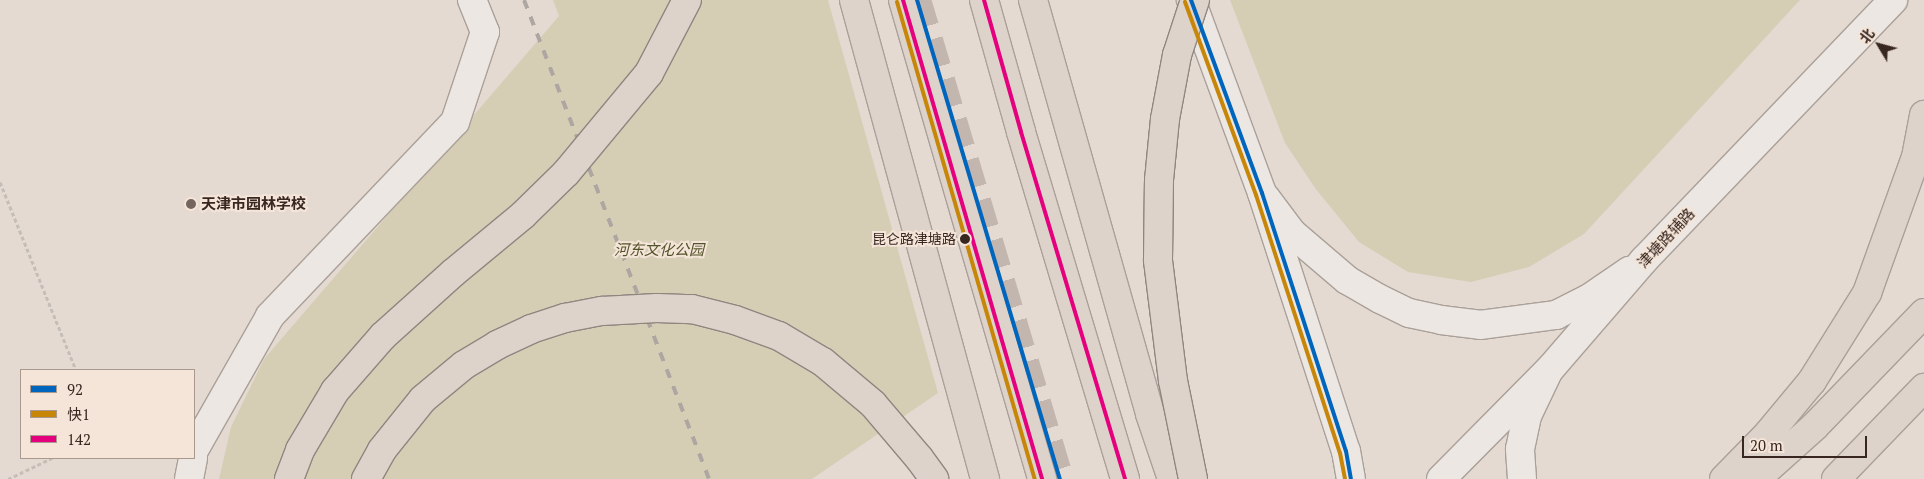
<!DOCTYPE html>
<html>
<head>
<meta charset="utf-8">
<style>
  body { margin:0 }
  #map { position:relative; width:1924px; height:479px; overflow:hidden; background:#e4dad1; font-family:"PT Serif","Noto Sans SC",serif }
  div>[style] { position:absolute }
  .green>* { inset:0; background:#d5ceb5 }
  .secondary-tunnel>* { height:28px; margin-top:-14px; transform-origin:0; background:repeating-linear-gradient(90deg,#c2b6ae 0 28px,transparent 0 42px) }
  .path>* { height:3px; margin-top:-1.5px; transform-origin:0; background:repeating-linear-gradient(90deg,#c5beb8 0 4px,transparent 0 6.5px) }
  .roads { filter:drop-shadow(1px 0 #aaa099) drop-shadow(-1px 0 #aaa099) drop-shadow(0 1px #aaa099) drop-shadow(0 -1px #aaa099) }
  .minor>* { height:28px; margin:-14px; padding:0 14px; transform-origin:14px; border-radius:14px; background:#ece7e2 }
  .tertiary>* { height:28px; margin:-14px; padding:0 14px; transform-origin:14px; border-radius:14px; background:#ece7e2 }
  .secondary>* { height:28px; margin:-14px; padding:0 14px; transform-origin:14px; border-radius:14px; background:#ece7e2 }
  .trunk>* { height:28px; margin:-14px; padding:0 14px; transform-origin:14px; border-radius:14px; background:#ded3cb }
  .rail>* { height:4px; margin-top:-2px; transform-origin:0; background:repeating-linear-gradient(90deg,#ada6a1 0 9px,transparent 0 18px) }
  .bridges { filter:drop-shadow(1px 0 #8f8680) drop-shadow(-1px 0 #8f8680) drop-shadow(0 1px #8f8680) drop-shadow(0 -1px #8f8680) }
  .trunk-bridge>* { height:28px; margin:-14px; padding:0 14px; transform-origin:14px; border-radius:14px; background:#ded3cb }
  .bus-1>* { height:4px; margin:-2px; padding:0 2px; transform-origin:2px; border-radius:2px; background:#0065bd }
  .bus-2>* { height:4px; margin:-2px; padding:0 2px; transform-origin:2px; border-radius:2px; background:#c78608 }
  .bus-3>* { height:4px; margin:-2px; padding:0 2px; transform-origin:2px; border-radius:2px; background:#e5007d }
  .dots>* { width:14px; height:14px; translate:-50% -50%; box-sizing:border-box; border:2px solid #f4e5d8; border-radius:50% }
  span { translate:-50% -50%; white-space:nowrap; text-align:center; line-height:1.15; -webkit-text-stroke:4px #f4e5d8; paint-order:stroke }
  .bus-label { font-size:14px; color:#382721 }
  .right { translate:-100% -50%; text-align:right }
  .poi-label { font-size:15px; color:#382721; font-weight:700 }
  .left { translate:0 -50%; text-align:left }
  .street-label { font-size:15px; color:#382721 }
  .park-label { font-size:15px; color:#53532a; font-style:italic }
  .legend { position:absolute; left:20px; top:369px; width:175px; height:90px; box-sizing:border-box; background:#f4e5d8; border:1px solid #a9998f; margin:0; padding:6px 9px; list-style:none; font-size:15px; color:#382721 }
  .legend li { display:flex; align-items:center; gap:10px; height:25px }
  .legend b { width:25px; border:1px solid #a9998f }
  .north { position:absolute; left:1854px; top:20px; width:50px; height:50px; -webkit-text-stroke:4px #f4e5d8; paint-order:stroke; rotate:307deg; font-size:14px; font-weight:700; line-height:20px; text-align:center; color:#382721 }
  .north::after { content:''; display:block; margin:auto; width:18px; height:22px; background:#382721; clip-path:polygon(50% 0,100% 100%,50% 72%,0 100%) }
  .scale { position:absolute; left:1742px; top:436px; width:125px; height:22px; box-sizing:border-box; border:2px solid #382721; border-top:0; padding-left:6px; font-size:15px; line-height:18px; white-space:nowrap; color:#382721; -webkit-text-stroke:4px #f4e5d8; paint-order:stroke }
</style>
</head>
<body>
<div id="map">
  <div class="green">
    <div style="clip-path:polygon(553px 0,828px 0,938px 393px,812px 479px,219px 479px,231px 427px,264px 359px,559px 16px)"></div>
    <div style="clip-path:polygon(1230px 0,1800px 0,1584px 234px,1529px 267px,1471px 282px,1408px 272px,1359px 242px,1315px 188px,1285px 143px)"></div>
  </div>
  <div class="secondary-tunnel">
    <div style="left:917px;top:0;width:500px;rotate:73.4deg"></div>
  </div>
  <div class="path">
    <div style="left:0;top:182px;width:203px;rotate:68deg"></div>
    <div style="left:8px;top:479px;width:49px;rotate:-25.5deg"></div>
  </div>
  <div class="roads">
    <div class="minor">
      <div style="left:1265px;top:197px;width:45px;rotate:53.1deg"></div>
      <div style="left:1292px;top:233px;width:72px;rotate:40.5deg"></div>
      <div style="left:1347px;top:280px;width:38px;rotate:30deg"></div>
      <div style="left:1380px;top:299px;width:32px;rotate:26deg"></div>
      <div style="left:1409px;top:313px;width:33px;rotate:12deg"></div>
      <div style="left:1441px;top:320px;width:39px;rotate:7deg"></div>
      <div style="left:1480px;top:325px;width:77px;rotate:-7.5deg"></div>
      <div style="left:1556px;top:315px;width:36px;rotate:-27deg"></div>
      <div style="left:1588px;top:299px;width:50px;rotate:-34.3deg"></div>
      <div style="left:194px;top:450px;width:154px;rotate:-60.4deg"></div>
      <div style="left:270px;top:316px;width:268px;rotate:-46.4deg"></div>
      <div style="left:455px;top:122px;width:95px;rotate:-71.6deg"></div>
      <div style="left:485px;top:32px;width:35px;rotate:-112deg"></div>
      <div style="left:189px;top:479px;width:21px;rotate:-79deg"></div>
      <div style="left:1522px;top:479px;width:30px;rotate:-94deg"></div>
      <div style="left:1520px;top:449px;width:34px;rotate:-78deg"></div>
      <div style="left:1527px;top:416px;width:47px;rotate:-64.5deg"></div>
    </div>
    <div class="tertiary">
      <div style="left:1441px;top:479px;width:155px;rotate:-45.3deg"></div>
      <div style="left:1550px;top:369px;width:144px;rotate:-49.2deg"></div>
      <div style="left:1644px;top:260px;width:360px;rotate:-46.2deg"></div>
    </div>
    <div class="secondary">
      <div style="left:1191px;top:0;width:206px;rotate:69.8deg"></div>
      <div style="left:1262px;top:193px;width:271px;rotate:72deg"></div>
      <div style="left:1346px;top:451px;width:28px;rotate:80deg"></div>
    </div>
    <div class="trunk">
      <div style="left:854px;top:0;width:497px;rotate:74.7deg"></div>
      <div style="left:903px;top:0;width:499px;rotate:73.8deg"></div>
      <div style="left:984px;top:0;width:137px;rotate:74.3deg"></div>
      <div style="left:1021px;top:132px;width:362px;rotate:73.3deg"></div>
      <div style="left:1033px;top:0;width:430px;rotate:74.2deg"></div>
      <div style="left:1150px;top:414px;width:69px;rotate:71.3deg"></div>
      <div style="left:1724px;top:479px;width:63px;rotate:-45.6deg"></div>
      <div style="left:1768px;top:434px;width:69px;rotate:-50.3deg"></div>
      <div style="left:1812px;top:381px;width:104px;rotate:-58deg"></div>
      <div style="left:1867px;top:293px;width:145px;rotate:-70.2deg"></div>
      <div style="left:1916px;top:157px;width:43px;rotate:-79.2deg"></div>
      <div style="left:1756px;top:479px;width:79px;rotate:-41.9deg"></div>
      <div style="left:1815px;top:426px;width:157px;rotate:-46deg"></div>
      <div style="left:1836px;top:479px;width:127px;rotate:-46deg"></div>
    </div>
  </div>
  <div class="rail">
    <div style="left:524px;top:0;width:513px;rotate:68.88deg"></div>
  </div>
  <div class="bridges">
    <div class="trunk-bridge">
      <div style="left:289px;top:479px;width:31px;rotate:-69deg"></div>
      <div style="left:300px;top:450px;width:69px;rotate:-59.3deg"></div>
      <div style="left:335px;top:391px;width:73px;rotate:-48.9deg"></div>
      <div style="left:383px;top:336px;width:94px;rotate:-42deg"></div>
      <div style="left:453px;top:273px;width:91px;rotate:-39.6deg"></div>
      <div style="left:523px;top:215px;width:60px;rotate:-44.3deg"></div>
      <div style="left:566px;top:173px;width:130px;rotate:-50.3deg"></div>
      <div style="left:649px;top:73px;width:82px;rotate:-62.5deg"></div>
      <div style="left:366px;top:479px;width:33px;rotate:-61deg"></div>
      <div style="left:382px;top:450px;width:65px;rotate:-51.2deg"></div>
      <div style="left:423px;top:399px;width:53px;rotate:-39.7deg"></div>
      <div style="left:464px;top:365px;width:39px;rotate:-31deg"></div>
      <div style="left:497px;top:345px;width:38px;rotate:-25deg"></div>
      <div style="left:531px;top:329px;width:36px;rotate:-18deg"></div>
      <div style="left:565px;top:318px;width:38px;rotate:-11deg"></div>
      <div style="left:602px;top:311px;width:55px;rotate:-3.1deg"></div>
      <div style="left:657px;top:308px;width:35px;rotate:2deg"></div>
      <div style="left:692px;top:309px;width:44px;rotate:14.3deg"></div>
      <div style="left:735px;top:320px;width:47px;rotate:20deg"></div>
      <div style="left:779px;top:336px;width:51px;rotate:30.6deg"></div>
      <div style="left:823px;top:362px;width:65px;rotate:40deg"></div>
      <div style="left:873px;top:404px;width:71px;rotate:49.6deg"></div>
      <div style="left:919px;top:458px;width:26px;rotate:54deg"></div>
      <div style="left:1193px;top:479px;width:100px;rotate:-101.5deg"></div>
      <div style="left:1173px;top:381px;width:122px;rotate:-97.1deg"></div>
      <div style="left:1158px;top:260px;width:80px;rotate:-89.3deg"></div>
      <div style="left:1159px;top:180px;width:61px;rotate:-84.4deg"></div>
      <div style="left:1165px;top:119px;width:65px;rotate:-79.4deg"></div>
      <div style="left:1177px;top:55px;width:58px;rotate:-71.9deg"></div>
    </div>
  </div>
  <div class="bus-1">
    <div style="left:917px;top:0;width:500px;rotate:73.4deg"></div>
    <div style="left:1191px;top:0;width:206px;rotate:69.8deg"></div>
    <div style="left:1262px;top:193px;width:271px;rotate:72deg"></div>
    <div style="left:1346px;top:451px;width:28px;rotate:80deg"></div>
  </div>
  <div class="bus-2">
    <div style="left:897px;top:2px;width:497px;rotate:73.9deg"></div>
    <div style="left:1185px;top:2px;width:206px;rotate:69.8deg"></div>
    <div style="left:1256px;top:195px;width:271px;rotate:72deg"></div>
    <div style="left:1340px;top:453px;width:26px;rotate:79deg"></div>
  </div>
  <div class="bus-3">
    <div style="left:903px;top:0;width:499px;rotate:73.8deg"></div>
    <div style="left:984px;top:0;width:137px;rotate:74.3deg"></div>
    <div style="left:1021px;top:132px;width:362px;rotate:73.3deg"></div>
  </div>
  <div class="dots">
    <div style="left:191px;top:204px;background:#74665f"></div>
    <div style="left:965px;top:239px;background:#382721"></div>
  </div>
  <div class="bus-label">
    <span class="right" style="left:956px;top:239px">昆仑路津塘路</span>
  </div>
  <div class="poi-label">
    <span class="left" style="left:201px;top:204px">天津市园林学校</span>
  </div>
  <div class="street-label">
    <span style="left:1666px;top:238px;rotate:-47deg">津塘路辅路</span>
  </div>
  <div class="park-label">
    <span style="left:659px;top:250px">河东文化公园</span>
  </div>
  <ul class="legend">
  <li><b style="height:6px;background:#0065bd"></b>92</li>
  <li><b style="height:6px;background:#c78608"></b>快1</li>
  <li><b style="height:6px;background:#e5007d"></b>142</li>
  </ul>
  <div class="north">北</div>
  <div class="scale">20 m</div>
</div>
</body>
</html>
